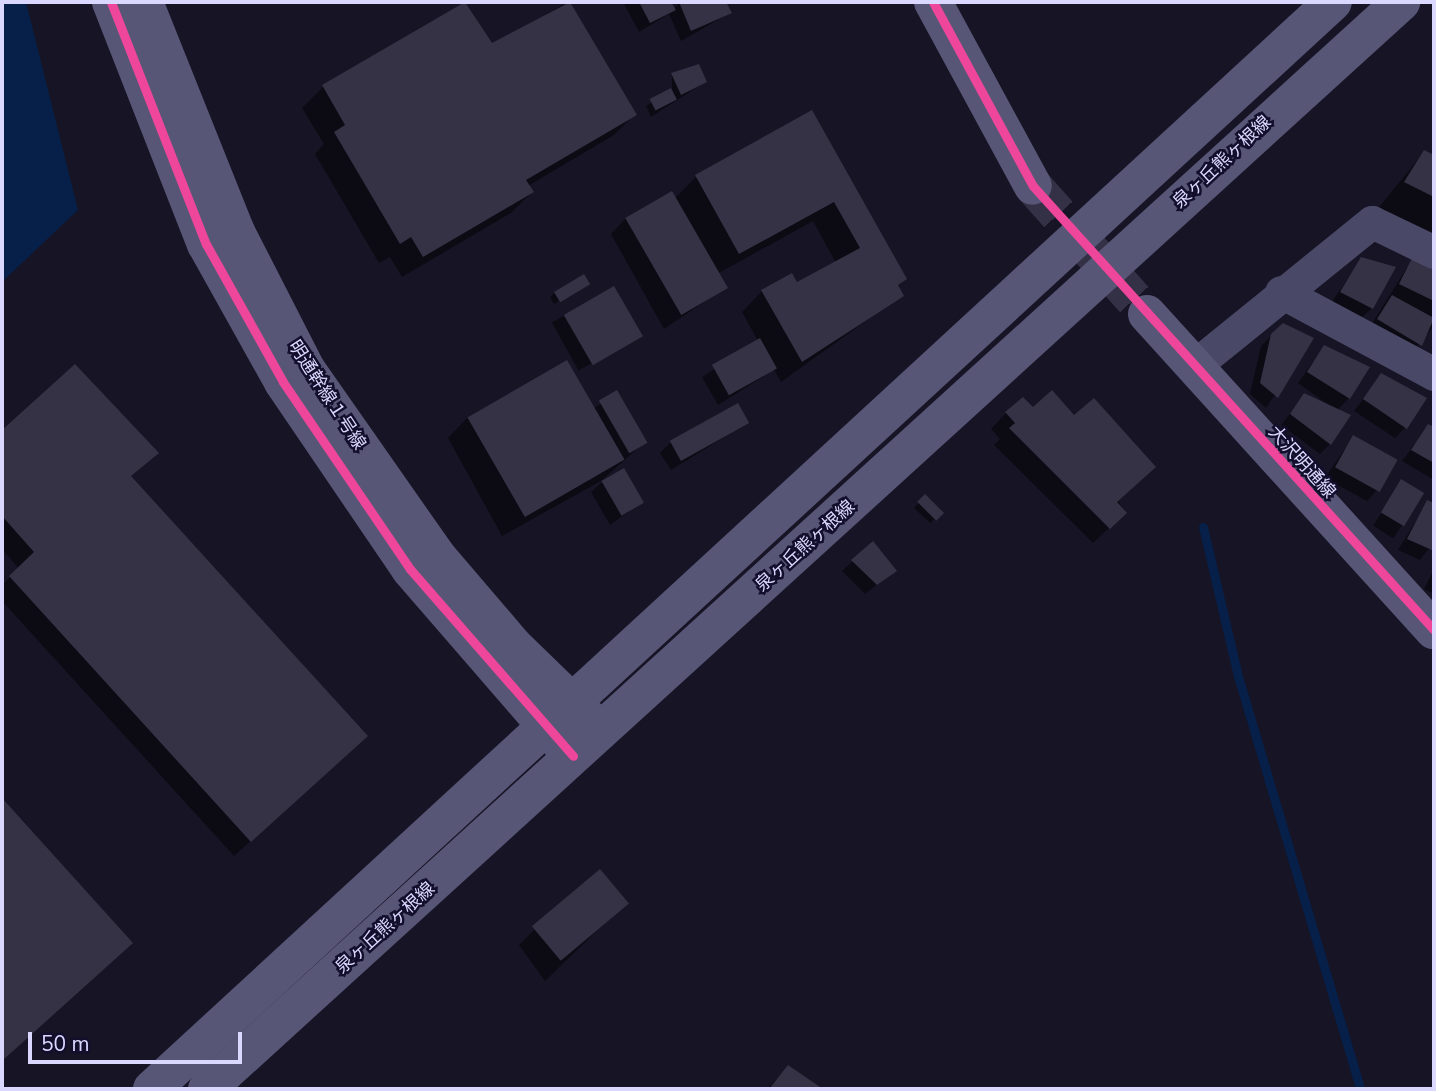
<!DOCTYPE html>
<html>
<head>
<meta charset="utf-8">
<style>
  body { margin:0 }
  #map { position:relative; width:1436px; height:1091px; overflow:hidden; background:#171425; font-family:"Nunito Sans","Noto Sans JP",sans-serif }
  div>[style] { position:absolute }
  .water>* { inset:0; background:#072049 }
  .shadow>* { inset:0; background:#0007; transform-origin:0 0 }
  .stream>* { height:9px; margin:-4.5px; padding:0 4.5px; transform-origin:4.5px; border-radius:4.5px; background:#072049 }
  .building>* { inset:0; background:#353246; transform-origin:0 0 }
  .secondary-tunnel>* { height:38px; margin-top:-19px; transform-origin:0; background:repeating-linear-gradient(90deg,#343146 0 38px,transparent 0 57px) }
  .street>* { height:33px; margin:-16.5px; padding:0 16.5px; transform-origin:16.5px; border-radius:16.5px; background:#494866 }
  .secondary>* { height:38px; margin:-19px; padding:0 19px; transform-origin:19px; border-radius:19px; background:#585677 }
  .cycleway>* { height:9px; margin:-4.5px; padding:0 4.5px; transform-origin:4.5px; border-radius:4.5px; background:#ed469a }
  span { translate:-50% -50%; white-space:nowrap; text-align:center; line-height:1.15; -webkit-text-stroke:5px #120e2b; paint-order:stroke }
  .street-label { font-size:18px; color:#dbd8ff }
  .frame { position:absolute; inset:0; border:4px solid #dbd8ff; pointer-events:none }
  .scale { position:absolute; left:28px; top:1032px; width:214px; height:32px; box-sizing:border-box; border:4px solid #dbd8ff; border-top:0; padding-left:9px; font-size:21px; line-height:24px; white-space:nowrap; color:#dbd8ff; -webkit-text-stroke:5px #120e2b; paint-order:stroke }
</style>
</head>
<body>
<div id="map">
  <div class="water">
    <div style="clip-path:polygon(2px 2px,26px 2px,78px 210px,2px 282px)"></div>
  </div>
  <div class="shadow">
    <div style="clip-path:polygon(568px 2px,635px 114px,614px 135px,528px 186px,532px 192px,511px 213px,402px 277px,390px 257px,379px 263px,315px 154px,324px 144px,302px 108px,323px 87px,466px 3px,491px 45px)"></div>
    <div style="clip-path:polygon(623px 2px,668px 2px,673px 9px,681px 2px,724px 2px,730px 13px,681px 41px,669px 14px,639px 32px)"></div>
    <div style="clip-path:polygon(672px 75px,705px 82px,651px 117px,646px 106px,672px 90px)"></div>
    <div style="clip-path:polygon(811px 113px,905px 279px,897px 286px,902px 295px,781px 382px,774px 370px,718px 405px,702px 377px,758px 341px,742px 312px,762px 291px,797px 285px,836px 263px,813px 221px,717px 274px,725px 288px,664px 329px,611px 234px,626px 218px,674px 199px,696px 177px)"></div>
    <div style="clip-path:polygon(1424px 152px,1434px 157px,1434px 241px,1376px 211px)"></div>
    <div style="clip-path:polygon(1413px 258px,1434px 268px,1434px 326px,1410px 355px,1368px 330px)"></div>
    <div style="clip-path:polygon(1362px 259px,1372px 308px,1361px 318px,1331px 303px)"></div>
    <div style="clip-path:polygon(588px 283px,554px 304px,550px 297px,554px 293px)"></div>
    <div style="left:614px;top:288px;width:55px;height:71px;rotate:61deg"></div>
    <div style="clip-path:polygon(1272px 335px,1312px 339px,1266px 408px,1250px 394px,1261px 346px)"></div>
    <div style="clip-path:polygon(1324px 347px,1349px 398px,1337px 410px,1330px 444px,1320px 454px,1281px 425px,1305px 395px,1333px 408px,1298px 383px)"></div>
    <div style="clip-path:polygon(75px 367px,129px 477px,349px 751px,234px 856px,2px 601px,2px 585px,19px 569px,2px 549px,2px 433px)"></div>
    <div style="clip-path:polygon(1382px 375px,1405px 428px,1395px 438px,1354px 411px)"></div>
    <div style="clip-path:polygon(617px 392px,645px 442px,601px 481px,502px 536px,448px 438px,468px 417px,593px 409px)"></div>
    <div style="clip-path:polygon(1032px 410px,1073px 418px,1125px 513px,1093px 543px,994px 445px,1000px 439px,991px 429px,1006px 413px)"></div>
    <div style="clip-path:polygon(747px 423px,671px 470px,660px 453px,671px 442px)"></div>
    <div style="clip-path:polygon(1429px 426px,1434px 429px,1434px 480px,1402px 461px)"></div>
    <div style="clip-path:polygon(1353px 437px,1377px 490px,1367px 501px,1325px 478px)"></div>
    <div style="left:1402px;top:481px;width:24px;height:53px;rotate:33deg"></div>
    <div style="clip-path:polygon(602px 482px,641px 503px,610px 525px,591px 492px)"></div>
    <div style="clip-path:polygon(925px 496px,941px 513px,930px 523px,914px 508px)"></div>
    <div style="clip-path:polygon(1428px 502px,1434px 505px,1434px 542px,1420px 560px,1398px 550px)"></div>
    <div style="clip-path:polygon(853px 561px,894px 571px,865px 594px,842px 571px)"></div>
    <div style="clip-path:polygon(1434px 569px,1434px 594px,1424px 589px)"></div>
    <div style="clip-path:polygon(2px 801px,131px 943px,2px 1061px)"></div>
    <div style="clip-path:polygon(610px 918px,545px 981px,519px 945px,535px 929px)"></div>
    <div style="clip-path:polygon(788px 1067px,820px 1089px,767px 1089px)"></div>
  </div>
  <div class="stream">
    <div style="left:1203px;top:527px;width:153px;rotate:76.8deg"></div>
    <div style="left:1238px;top:676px;width:431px;rotate:73.5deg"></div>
  </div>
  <div class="building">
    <div style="clip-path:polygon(465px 2px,492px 43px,570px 2px,637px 115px,526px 180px,534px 192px,423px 257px,411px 237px,400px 244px,334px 132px,345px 125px,322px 85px)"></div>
    <div style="clip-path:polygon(639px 2px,671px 2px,676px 10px,650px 23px)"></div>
    <div style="clip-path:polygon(679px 2px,726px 2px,732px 13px,691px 31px)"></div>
    <div style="clip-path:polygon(699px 64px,707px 82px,681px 95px,671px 73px)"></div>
    <div style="left:671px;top:88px;width:13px;height:24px;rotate:63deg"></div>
    <div style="clip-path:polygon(812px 110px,907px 279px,898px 285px,904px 296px,802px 362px,761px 290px,792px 273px,797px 282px,860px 248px,834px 202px,739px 254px,695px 175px)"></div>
    <div style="clip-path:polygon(1424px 150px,1434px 155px,1434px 197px,1404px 182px)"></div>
    <div style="left:672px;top:191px;width:112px;height:54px;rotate:60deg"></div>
    <div style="clip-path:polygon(1413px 256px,1434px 266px,1434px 301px,1399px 284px)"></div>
    <div style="clip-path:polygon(1361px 257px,1396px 267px,1373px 309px,1340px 292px)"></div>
    <div style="left:584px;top:274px;width:12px;height:35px;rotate:59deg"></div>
    <div style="left:614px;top:286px;width:58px;height:58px;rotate:60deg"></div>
    <div style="clip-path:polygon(1392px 295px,1434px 318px,1422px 346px,1377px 319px)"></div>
    <div style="clip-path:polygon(1283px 323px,1314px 338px,1278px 398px,1260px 383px,1271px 334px)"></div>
    <div style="left:760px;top:338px;width:35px;height:55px;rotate:61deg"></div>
    <div style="clip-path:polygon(1324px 345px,1370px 367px,1350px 399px,1307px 372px)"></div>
    <div style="left:567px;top:360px;width:115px;height:115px;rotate:60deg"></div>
    <div style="clip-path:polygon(75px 364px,159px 453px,131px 476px,368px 736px,251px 842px,9px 576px,34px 552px,2px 516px,2px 430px)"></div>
    <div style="clip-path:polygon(1381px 373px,1427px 398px,1407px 429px,1363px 399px)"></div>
    <div style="left:617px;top:390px;width:61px;height:21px;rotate:60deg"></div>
    <div style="clip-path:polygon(1052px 390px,1074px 415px,1094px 398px,1156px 467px,1117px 502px,1127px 513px,1110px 529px,1009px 428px,1015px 423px,1005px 412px,1023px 397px,1033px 407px)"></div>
    <div style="clip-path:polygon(1304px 393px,1351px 415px,1331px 445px,1290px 414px)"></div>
    <div style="left:738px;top:403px;width:23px;height:78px;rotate:61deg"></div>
    <div style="clip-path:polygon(1428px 424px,1434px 427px,1434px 463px,1411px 450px)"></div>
    <div style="left:1353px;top:435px;width:51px;height:37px;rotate:29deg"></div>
    <div style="left:624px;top:468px;width:40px;height:26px;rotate:60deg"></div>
    <div style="left:1401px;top:479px;width:27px;height:39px;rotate:31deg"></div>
    <div style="left:925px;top:494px;width:27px;height:11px;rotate:45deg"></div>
    <div style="clip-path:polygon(1427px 500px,1434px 503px,1432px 550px,1407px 539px)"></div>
    <div style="clip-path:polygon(873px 541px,897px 571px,877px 585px,851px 560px)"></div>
    <div style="clip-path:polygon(2px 798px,133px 943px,2px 1061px)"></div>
    <div style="left:600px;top:869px;width:45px;height:89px;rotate:50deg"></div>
    <div style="clip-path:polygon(788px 1065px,823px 1089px,769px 1089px)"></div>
  </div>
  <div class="secondary-tunnel">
    <div style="left:1033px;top:186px;width:171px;rotate:48.3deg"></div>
  </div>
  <div class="street">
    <div style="left:1281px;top:292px;width:174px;rotate:28.2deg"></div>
    <div style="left:1194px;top:366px;width:229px;rotate:-39deg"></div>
    <div style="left:1372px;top:222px;width:69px;rotate:25.8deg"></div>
  </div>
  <div class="secondary">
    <div style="left:111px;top:2px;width:260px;rotate:68.6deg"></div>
    <div style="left:206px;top:244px;width:158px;rotate:60.8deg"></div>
    <div style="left:283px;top:382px;width:226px;rotate:55.8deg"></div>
    <div style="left:410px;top:569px;width:235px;rotate:49.1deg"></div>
    <div style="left:144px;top:2px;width:245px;rotate:68.2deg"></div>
    <div style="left:235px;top:230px;width:156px;rotate:62.9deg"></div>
    <div style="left:306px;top:369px;width:228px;rotate:55deg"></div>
    <div style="left:437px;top:556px;width:117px;rotate:49.5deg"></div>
    <div style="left:513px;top:645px;width:107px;rotate:44.2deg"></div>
    <div style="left:933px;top:2px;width:209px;rotate:61.5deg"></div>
    <div style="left:1147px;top:314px;width:427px;rotate:47.8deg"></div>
    <div style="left:152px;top:1089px;width:1605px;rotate:-42.63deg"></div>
    <div style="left:207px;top:1089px;width:1615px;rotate:-42.31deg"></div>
  </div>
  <div class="cycleway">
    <div style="left:111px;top:2px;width:260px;rotate:68.6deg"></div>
    <div style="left:206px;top:244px;width:158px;rotate:60.8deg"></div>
    <div style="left:283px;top:382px;width:226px;rotate:55.8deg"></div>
    <div style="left:410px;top:569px;width:248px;rotate:48.9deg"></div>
    <div style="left:933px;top:2px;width:209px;rotate:61.5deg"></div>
    <div style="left:1033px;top:186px;width:598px;rotate:47.91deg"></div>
  </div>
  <div class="street-label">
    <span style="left:1222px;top:162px;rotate:-43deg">泉ヶ丘熊ヶ根線</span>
    <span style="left:327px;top:395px;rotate:57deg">明通幹線１号線</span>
    <span style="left:1302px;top:462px;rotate:48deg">大沢明通線</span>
    <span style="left:805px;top:546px;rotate:-42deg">泉ヶ丘熊ヶ根線</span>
    <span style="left:385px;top:928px;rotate:-42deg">泉ヶ丘熊ヶ根線</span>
  </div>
  <div class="frame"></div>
  <div class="scale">50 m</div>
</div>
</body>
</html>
